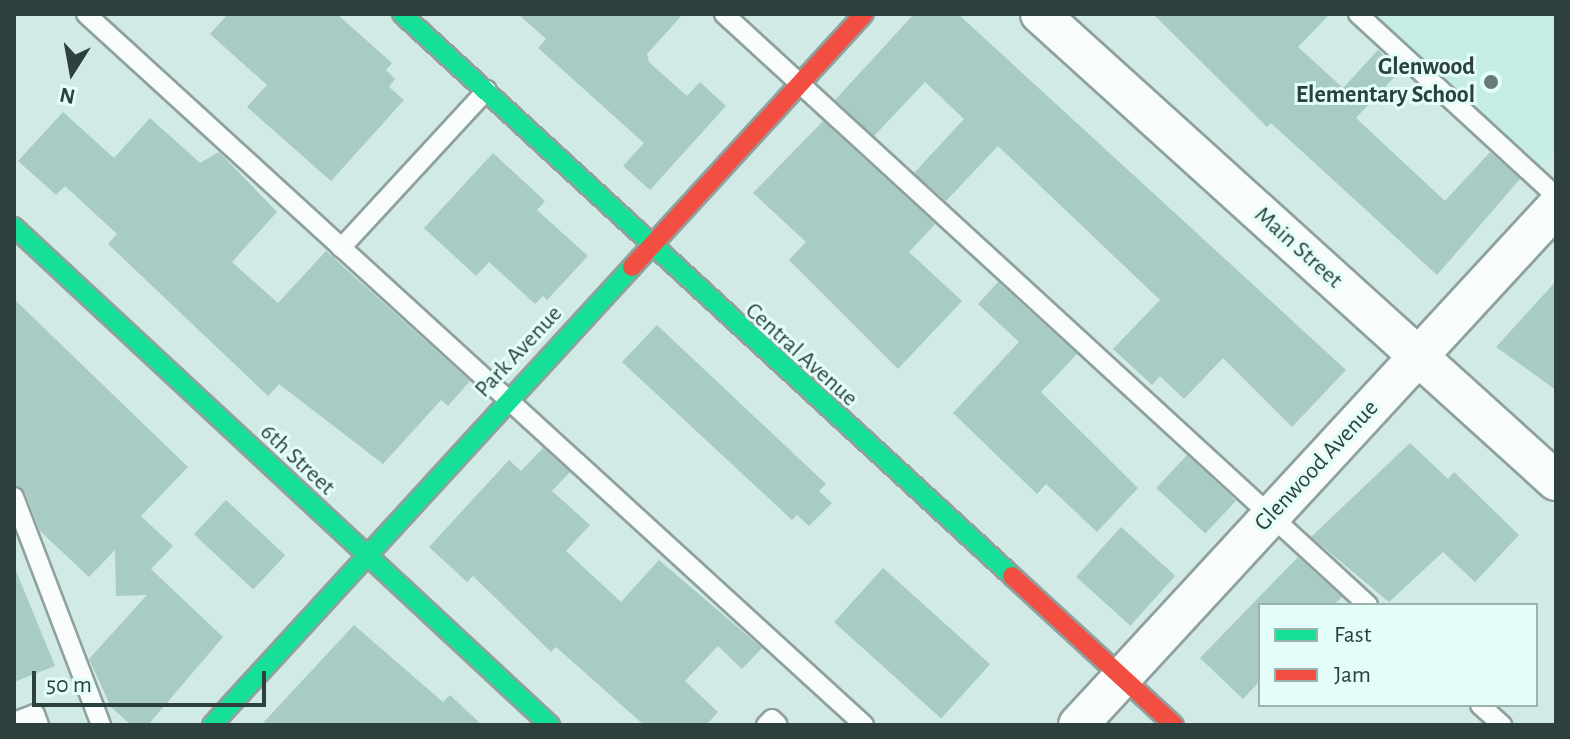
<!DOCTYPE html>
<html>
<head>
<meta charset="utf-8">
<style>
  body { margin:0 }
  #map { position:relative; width:1570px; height:739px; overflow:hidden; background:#d2eae6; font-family:"Alegreya Sans",sans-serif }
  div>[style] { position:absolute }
  .built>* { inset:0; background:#c5ede6 }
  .building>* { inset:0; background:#a8cbc5; transform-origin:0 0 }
  .roads { filter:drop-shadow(2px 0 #8ea19e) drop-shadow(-2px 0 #8ea19e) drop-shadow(0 2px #8ea19e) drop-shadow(0 -2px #8ea19e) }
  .lane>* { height:18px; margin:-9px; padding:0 9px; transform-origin:9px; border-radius:9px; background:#f8fcfb }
  .street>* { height:38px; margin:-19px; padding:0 19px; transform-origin:19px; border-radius:19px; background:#f8fcfb }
  .fast>* { height:18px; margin:-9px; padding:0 9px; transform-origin:9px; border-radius:9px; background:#16e098 }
  .jam>* { height:18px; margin:-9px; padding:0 9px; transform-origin:9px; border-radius:9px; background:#f24e42 }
  .dots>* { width:22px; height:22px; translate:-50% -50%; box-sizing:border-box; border:4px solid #e3fef8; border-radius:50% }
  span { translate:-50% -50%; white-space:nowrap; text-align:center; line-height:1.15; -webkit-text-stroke:6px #e3fef8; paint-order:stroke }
  .poi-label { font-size:24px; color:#2e403d; font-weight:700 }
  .right { translate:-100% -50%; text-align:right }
  .street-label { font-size:24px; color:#2e403d }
  .frame { position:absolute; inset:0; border:16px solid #2e403d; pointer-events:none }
  .legend { position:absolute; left:1258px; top:603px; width:280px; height:104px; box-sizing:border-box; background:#e3fef8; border:2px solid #9bb2ad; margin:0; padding:10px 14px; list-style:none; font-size:24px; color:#2e403d }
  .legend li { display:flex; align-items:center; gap:16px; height:40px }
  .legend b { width:40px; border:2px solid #9bb2ad }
  .north { position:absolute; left:32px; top:32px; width:80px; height:80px; -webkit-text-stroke:6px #e3fef8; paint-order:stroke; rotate:191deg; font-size:22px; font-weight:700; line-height:32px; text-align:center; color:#2e403d }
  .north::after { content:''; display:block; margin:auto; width:28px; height:36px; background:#2e403d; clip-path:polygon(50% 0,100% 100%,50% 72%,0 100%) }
  .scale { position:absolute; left:32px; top:671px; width:234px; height:36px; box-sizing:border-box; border:4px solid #2e403d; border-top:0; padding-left:10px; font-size:24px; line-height:28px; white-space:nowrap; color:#2e403d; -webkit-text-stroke:6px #e3fef8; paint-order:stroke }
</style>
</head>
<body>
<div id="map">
  <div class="built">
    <div style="clip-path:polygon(1351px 14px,1556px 14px,1556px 150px,1530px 178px)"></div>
  </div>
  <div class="building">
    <div style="clip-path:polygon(228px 14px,337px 14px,392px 63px,386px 70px,395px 79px,389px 87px,404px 100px,331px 181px,247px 107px,267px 85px,210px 34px)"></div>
    <div style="clip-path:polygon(518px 14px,683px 14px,647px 54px,649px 62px,687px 96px,700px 82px,726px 106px,650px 190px,623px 166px,644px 143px,538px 48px,546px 39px)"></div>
    <div style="clip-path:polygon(914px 14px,958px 14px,1346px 370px,1292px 427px,1223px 358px,1184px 399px,1160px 376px,1152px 385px,1113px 349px,1160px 300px,998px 146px,946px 201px,914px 173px,964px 119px,925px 82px,874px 136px,835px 100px)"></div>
    <div style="clip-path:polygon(1153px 14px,1330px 14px,1298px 47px,1343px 88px,1378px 50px,1400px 71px,1356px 118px,1445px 201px,1490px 152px,1520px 179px,1437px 275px,1271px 123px,1267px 127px)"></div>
    <div style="clip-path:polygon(63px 112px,114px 158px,150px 118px,200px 163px,219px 152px,277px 212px,232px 262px,278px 303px,326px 251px,470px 381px,448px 406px,441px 400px,383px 464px,279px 384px,268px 396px,108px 244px,117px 234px,65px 186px,56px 195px,18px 161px)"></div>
    <div style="clip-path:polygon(823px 121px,935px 224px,909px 252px,962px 301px,898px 369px,789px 260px,806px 242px,753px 193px)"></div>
    <div style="clip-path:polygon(493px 153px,545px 201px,537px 210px,588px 256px,547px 300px,543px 296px,535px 304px,489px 262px,476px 276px,424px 228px)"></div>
    <div style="clip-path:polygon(1556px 281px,1556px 390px,1496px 347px)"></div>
    <div style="clip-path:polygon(998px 282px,1077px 354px,1041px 392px,1138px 488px,1097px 532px,1046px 484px,1037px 494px,953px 413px,1019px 342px,978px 304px)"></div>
    <div style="clip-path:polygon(14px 299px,188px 467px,141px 516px,173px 546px,151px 569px,223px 637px,148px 725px,131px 725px,111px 707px,89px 659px,147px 595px,116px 596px,115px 550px,89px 577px,40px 531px,25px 492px,14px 485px)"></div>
    <div style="clip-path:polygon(657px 325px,826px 484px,819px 491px,832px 503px,809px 526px,797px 515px,792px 520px,622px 362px)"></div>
    <div style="clip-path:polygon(1410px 443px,1448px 479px,1454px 472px,1519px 535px,1475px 582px,1443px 552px,1389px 602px,1311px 537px)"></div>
    <div style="clip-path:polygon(543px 448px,570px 472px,552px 491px,590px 525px,566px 551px,621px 602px,659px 560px,762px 648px,742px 669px,718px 646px,685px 681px,718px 712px,706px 725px,644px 725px,556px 647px,551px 652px,473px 576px,467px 582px,429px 547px,509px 460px,521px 471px)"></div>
    <div style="left:1187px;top:455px;width:67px;height:45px;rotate:43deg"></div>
    <div style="left:226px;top:500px;width:81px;height:47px;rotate:43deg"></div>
    <div style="left:1121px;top:527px;width:73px;height:67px;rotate:42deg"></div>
    <div style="clip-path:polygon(1298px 557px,1342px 597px,1334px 605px,1260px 605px,1260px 681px,1243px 699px,1200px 658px)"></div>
    <div style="clip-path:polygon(14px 566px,55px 666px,14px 682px)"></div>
    <div style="left:883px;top:568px;width:144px;height:73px;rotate:42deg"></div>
    <div style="clip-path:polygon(354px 625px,443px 702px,450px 695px,482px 725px,261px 725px)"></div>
  </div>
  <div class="roads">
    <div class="lane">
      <div style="left:86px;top:14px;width:1054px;rotate:42.42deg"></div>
      <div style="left:724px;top:14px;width:874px;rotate:42.54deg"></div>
      <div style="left:1358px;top:14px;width:269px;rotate:42.6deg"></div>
      <div style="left:341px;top:248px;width:215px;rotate:-47.3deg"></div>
      <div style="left:14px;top:497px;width:244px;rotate:69.1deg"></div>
      <div style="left:1480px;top:705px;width:30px;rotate:42deg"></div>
      <div style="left:14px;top:722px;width:22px;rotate:-21deg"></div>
      <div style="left:35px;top:714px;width:12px;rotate:70deg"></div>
      <div style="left:766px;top:725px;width:8px;rotate:-45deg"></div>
      <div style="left:772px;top:719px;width:8px;rotate:45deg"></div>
    </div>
    <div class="street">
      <div style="left:1040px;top:14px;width:696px;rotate:42.15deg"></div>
      <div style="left:1078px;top:725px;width:705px;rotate:-47.3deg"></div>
    </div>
    <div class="fast">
      <div style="left:402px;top:14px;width:829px;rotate:42.65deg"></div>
      <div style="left:14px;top:227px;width:732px;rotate:42.9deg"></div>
      <div style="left:212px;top:725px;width:621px;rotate:-47.48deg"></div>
    </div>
    <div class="jam">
      <div style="left:632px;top:267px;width:343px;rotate:-47.5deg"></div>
      <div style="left:1012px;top:576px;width:220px;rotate:42.6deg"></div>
    </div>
  </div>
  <div class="dots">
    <div style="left:1491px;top:82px;background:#677c78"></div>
  </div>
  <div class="poi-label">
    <span class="right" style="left:1475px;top:82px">Glenwood<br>Elementary School</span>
  </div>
  <div class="street-label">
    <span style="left:1298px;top:248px;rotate:42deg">Main Street</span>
    <span style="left:519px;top:352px;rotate:-47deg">Park Avenue</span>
    <span style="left:801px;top:355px;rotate:42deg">Central Avenue</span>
    <span style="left:297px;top:460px;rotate:43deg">6th Street</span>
    <span style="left:1317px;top:466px;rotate:-47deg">Glenwood Avenue</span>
  </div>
  <div class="frame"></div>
  <ul class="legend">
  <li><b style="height:10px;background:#16e098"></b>Fast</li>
  <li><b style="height:10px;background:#f24e42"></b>Jam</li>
  </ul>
  <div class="north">N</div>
  <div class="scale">50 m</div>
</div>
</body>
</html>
